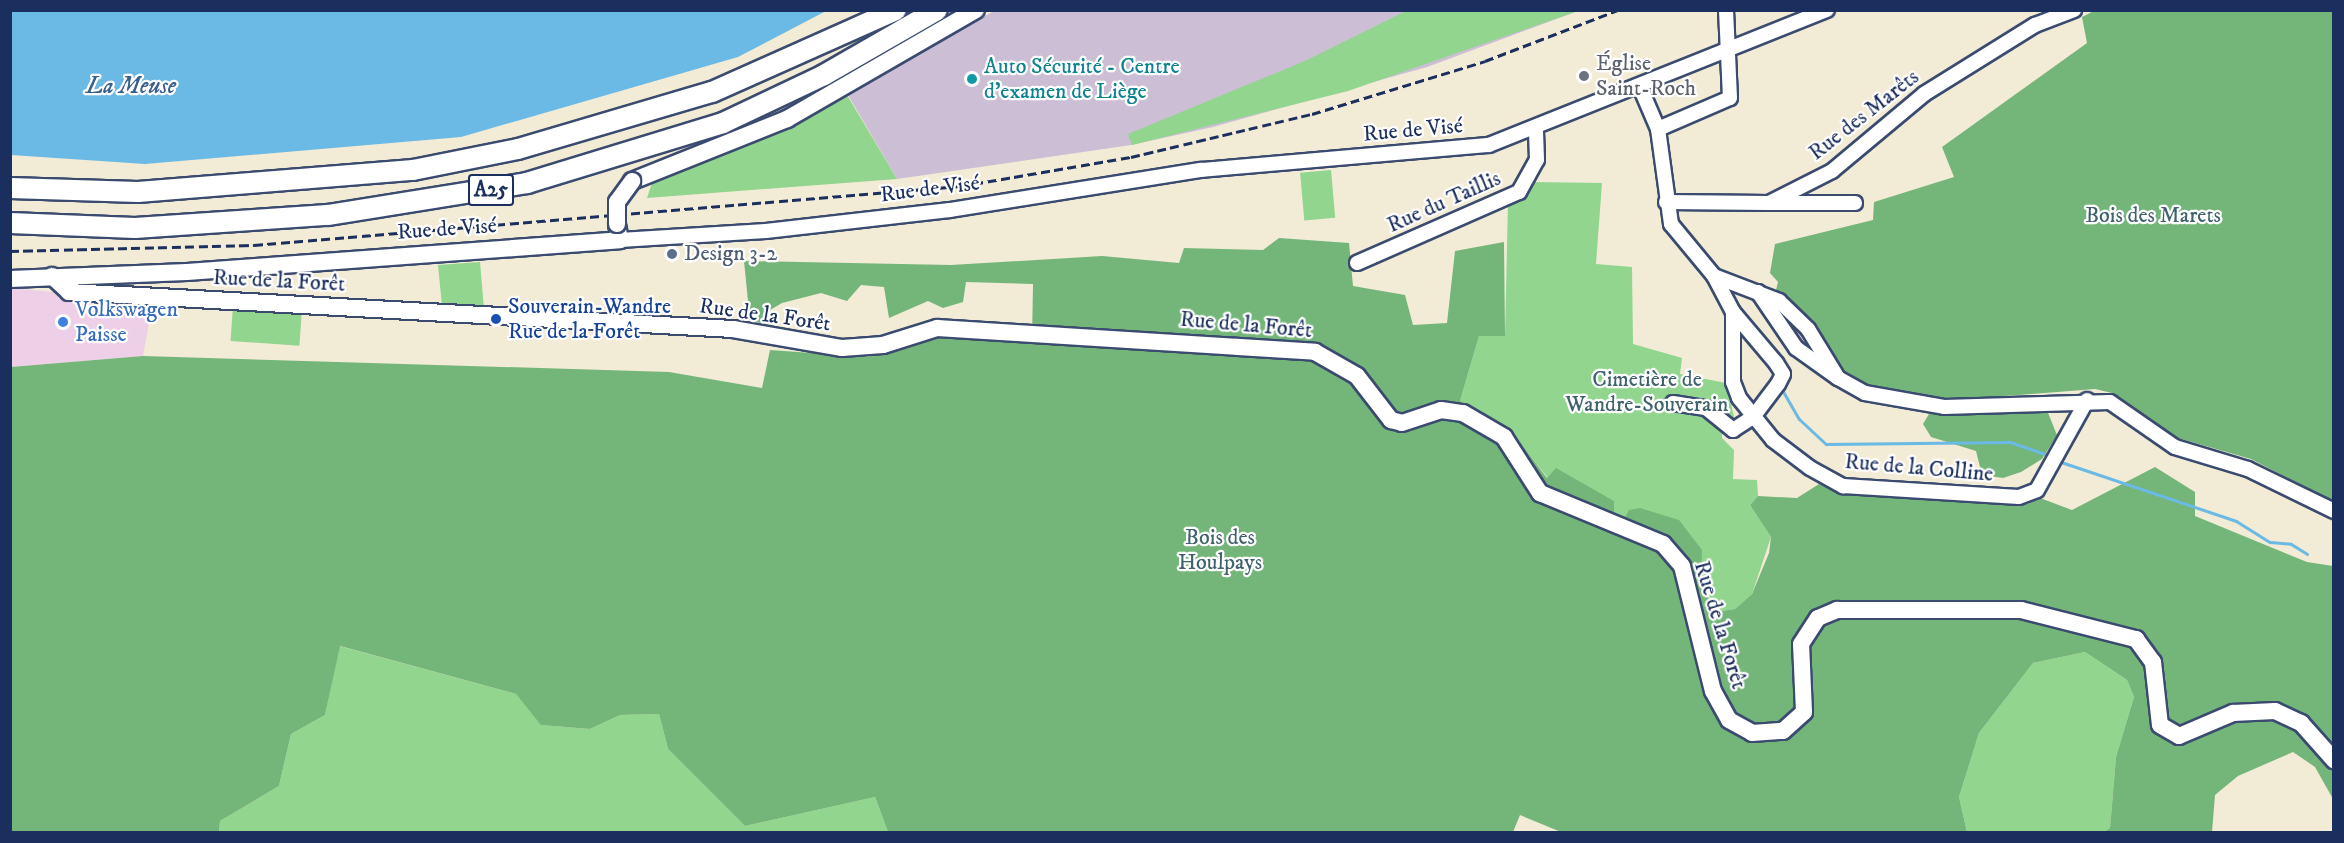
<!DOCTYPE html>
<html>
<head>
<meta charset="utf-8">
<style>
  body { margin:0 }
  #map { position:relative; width:2344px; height:843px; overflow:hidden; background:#f2ebd5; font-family:"IM FELL DW Pica",serif }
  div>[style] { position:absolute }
  .built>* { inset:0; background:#edd0e8 }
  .industrial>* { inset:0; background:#ccbed4 }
  .green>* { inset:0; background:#91d58e; transform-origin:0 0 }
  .forest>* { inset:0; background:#74b679 }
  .water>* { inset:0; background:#6bb9e5 }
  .stream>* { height:3px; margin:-1.5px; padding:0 1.5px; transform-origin:1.5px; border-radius:1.5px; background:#6bb9e5 }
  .roads { filter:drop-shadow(2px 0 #3b4b70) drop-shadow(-2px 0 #3b4b70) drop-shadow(0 2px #3b4b70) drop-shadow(0 -2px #3b4b70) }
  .minor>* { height:14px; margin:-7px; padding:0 7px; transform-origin:7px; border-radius:7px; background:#fff }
  .major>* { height:16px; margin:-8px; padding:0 8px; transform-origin:8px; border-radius:8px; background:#fff }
  .highway>* { height:20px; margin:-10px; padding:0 10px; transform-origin:10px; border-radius:10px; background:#fff }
  .rail>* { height:3px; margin-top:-1.5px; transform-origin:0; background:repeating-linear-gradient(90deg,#1b2f5e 0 9px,transparent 0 13.5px) }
  .bridges { filter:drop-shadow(2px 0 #3b4b70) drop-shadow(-2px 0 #3b4b70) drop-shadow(0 2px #3b4b70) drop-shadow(0 -2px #3b4b70) }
  .major-bridge>* { height:16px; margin:-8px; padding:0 8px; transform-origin:8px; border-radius:8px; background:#fff }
  .dots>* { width:16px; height:16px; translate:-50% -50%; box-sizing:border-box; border:3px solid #fff; border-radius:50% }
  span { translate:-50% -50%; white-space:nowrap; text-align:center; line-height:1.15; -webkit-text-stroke:4.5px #fff; paint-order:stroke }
  .shield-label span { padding:2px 4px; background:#fff; border:2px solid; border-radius:4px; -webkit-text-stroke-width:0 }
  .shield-label { font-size:21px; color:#1b2f5e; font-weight:700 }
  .worship-label { font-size:22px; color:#5b616d }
  .left { translate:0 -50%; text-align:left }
  .culture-label { font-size:22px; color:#0d838f }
  .street-label { font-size:22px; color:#1b2f5e }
  .park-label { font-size:22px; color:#3e616c }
  .service-label { font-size:22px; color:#4e5e75 }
  .transit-label { font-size:22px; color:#164399 }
  .shop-label { font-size:22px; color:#366cbe }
  .water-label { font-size:24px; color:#375f8d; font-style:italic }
  .frame { position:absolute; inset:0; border:12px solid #1b2f5e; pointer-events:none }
</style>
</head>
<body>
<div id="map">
  <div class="built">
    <div style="clip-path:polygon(10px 288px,153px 301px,143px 356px,11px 367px)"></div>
  </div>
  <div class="industrial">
    <div style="clip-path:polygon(994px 11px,1578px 10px,1578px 11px,1427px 67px,1213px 127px,1131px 145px,897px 179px,848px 95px)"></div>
  </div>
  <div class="green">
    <div style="clip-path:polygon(1408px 10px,1578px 11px,1348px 91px,1132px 145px,1128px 134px,1305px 61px)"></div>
    <div style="clip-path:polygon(847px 95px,897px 179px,647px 198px,653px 180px)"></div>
    <div style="left:1331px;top:170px;width:48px;height:31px;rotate:85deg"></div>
    <div style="clip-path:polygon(1531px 182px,1602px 183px,1596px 264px,1632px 267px,1633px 344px,1682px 358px,1680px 374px,1726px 383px,1735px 421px,1722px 429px,1722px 438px,1734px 450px,1733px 479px,1757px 480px,1758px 496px,1750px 505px,1771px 537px,1752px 594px,1735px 609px,1715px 612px,1699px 569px,1613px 515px,1614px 501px,1586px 487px,1548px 478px,1511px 432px,1460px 401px,1479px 336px,1505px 336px,1508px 202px)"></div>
    <div style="clip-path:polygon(480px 262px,484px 309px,442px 306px,438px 265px)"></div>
    <div style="left:233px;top:306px;width:69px;height:35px;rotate:4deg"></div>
    <div style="clip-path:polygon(339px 646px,516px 694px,542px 725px,590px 729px,620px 715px,659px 714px,668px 749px,745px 826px,875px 797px,888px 832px,219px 832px,220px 821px,279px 786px,291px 734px,325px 715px)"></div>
    <div style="clip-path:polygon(2085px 652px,2127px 680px,2134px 697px,2116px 757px,2110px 828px,2104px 832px,1967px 832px,1959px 797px,1979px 733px,2033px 663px)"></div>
  </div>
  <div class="forest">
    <div style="clip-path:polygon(2096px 10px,2333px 11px,2333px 501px,2251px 459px,2178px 438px,2112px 393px,2095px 389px,1981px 398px,1982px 411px,2046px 408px,2057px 435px,2042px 459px,2021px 472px,2003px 478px,1982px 475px,1976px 451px,1931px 437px,1923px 424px,1929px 414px,1979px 412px,1976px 399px,1934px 399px,1857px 382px,1840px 368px,1817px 329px,1776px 290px,1778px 282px,1770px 273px,1775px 244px,1873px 220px,1874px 202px,1954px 177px,1942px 147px,2087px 43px,2082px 17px)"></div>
    <div style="clip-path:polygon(1279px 238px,1349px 243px,1353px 286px,1405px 295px,1413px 325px,1447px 323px,1455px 251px,1504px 242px,1505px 336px,1479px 336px,1460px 401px,1512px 432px,1547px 478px,1556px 468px,1614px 501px,1614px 515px,1624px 519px,1629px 510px,1640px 508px,1679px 520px,1702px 550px,1701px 582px,1715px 612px,1735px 609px,1752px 594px,1769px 553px,1771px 537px,1750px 505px,1758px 496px,1797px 498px,1819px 484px,1842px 494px,2028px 504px,2040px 498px,2072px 510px,2155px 467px,2195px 492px,2195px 516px,2307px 562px,2333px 566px,2333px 799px,2315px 767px,2293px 752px,2238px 776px,2215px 795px,2212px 832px,2104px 832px,2110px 828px,2116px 757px,2134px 697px,2127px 680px,2085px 652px,2033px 663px,1979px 733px,1959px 797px,1967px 832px,1561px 832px,1520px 815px,1513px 832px,888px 832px,875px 797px,745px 826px,668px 749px,659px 714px,620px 715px,590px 729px,541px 725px,516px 694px,340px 646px,325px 715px,291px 734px,279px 786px,220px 821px,219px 832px,11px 832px,11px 367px,143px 356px,669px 372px,762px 388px,770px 350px,867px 357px,940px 334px,1032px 339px,1033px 284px,966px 282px,963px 302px,943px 308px,928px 301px,889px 318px,884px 287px,861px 285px,847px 301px,821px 293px,782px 303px,770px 310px,772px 325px,750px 321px,744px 261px,951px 265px,1102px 256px,1179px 263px,1184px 248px,1263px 250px)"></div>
  </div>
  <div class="water">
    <div style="clip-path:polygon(10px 11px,11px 10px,826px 11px,738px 57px,461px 137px,145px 164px,11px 155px)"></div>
  </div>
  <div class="stream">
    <div style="left:1781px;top:388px;width:36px;rotate:60deg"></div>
    <div style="left:1799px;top:419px;width:37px;rotate:43deg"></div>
    <div style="left:1826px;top:444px;width:184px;rotate:-0.6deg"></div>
    <div style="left:2010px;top:442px;width:36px;rotate:19deg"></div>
    <div style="left:2058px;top:461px;width:188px;rotate:18.6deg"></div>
    <div style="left:2236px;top:521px;width:40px;rotate:32deg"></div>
    <div style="left:2270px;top:542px;width:21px;rotate:5deg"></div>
    <div style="left:2291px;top:544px;width:19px;rotate:32deg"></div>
  </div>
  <div class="roads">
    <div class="minor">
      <div style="left:1640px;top:87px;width:46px;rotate:66.8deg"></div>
      <div style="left:1658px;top:129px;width:96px;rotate:82.2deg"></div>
      <div style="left:1671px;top:224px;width:67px;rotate:50.4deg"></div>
      <div style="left:1714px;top:276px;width:41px;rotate:62.2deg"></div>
      <div style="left:1733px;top:312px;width:70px;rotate:90deg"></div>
      <div style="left:1733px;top:382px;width:17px;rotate:69deg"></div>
      <div style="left:1739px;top:398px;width:54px;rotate:51deg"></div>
      <div style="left:1773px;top:440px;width:46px;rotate:37.1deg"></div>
      <div style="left:1810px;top:468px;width:38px;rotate:29deg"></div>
      <div style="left:1843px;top:486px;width:176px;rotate:3.6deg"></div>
      <div style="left:2019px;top:497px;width:19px;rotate:-21deg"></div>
      <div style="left:2037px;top:490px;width:103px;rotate:-60.9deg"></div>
      <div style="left:1658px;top:129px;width:78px;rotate:-23.3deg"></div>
      <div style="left:1730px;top:98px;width:88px;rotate:-92.6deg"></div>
      <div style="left:1666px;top:202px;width:103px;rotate:0.6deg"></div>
      <div style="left:1769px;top:203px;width:71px;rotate:-26.9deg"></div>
      <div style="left:1832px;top:171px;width:120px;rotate:-39.9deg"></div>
      <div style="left:1924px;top:94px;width:131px;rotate:-31.9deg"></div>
      <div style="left:2035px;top:25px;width:42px;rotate:-21deg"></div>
      <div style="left:1771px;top:203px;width:84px"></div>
      <div style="left:620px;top:240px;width:146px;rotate:-3.5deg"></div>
      <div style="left:766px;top:231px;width:185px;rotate:-6.5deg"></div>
      <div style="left:950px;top:210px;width:254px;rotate:-9.1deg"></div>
      <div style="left:1201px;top:170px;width:289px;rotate:-5deg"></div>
      <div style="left:1489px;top:145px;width:364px;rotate:-21.8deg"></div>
      <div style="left:1357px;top:263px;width:177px;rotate:-23.7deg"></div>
      <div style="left:1519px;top:192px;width:37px;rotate:-61deg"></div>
      <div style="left:1537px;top:160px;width:30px;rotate:-92deg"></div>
      <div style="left:1714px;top:276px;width:70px;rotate:21deg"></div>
      <div style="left:1779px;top:301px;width:40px;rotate:44deg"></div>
      <div style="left:1808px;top:329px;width:57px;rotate:58.5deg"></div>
      <div style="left:1838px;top:378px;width:31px;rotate:29deg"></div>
      <div style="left:1865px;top:393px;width:80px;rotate:10deg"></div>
      <div style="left:1944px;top:407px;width:166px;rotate:-1.7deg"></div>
      <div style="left:2110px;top:402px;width:79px;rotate:34.7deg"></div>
      <div style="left:2175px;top:447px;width:76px;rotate:16.8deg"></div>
      <div style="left:2248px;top:469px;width:96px;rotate:26deg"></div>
      <div style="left:1758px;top:292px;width:68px;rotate:55.8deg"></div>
      <div style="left:1796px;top:348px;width:52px;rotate:35.5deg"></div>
      <div style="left:1673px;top:403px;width:33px;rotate:9deg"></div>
      <div style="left:1706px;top:408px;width:35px;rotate:39deg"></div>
      <div style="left:1733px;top:430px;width:24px;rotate:-33deg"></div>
      <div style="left:1753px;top:417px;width:41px;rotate:-52.9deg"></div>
      <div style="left:1778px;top:384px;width:11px;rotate:-63deg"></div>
      <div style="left:1783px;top:374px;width:13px;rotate:-122deg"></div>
      <div style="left:1776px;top:363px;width:67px;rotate:-130.1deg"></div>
    </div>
    <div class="major">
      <div style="left:632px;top:181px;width:167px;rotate:-21.8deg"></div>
      <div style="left:787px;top:119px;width:218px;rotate:-30deg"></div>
      <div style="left:52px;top:276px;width:23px;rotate:43deg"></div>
      <div style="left:69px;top:292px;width:665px;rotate:3.19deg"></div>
      <div style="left:733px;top:329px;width:111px;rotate:9.9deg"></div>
      <div style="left:842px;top:348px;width:41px;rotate:-4.2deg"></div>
      <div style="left:883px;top:345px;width:57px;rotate:-17.5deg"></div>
      <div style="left:937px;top:328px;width:379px;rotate:3.6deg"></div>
      <div style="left:1315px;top:352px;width:48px;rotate:29.7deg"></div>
      <div style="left:1357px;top:376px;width:56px;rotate:52.3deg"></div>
      <div style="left:1391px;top:420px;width:11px;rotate:15deg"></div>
      <div style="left:1402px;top:423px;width:41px;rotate:-18.4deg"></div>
      <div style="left:1441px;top:410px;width:22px;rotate:8deg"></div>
      <div style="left:1463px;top:413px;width:48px;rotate:30.3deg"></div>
      <div style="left:1504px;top:437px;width:67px;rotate:57.3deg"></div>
      <div style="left:1540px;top:493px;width:133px;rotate:22.5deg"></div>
      <div style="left:1663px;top:544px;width:29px;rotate:49deg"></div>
      <div style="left:1682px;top:566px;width:129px;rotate:76.1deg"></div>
      <div style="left:1713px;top:691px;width:33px;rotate:61deg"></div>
      <div style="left:1729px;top:720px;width:26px;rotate:29deg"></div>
      <div style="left:1752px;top:733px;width:31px;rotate:-4deg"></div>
      <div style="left:1783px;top:731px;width:28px;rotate:-42deg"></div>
      <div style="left:1804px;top:712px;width:68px;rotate:-92.5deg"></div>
      <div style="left:1801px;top:644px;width:31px;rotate:-57deg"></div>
      <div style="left:1818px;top:618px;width:21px;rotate:-23deg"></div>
      <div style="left:1837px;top:610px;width:184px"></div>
      <div style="left:2021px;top:610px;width:119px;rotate:14.2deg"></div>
      <div style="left:2136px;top:639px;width:29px;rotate:54deg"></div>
      <div style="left:2153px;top:662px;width:63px;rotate:83.7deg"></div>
      <div style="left:2160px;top:725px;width:22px;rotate:30deg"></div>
      <div style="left:2179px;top:736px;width:59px;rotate:-23.1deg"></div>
      <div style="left:2233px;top:713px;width:42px;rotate:-2.7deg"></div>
      <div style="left:2275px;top:711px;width:29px;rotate:25deg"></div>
      <div style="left:2301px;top:723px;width:50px;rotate:48.3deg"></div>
      <div style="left:10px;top:279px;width:177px;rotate:-2.3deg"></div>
      <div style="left:187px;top:272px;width:434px;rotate:-4.2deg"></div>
      <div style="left:620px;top:240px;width:16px;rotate:-101deg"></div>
    </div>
    <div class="highway">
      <div style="left:10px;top:188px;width:128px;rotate:1.8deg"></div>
      <div style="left:138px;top:192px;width:276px;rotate:-4.6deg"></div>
      <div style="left:413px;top:170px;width:107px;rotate:-11.3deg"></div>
      <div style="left:518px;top:149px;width:202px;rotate:-16.4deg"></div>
      <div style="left:712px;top:92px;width:201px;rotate:-24deg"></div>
      <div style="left:10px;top:223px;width:125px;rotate:2.3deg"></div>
      <div style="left:135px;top:228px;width:193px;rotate:-3.9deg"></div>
      <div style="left:328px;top:215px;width:202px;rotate:-9.1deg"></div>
      <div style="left:527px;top:183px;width:205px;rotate:-17deg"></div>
      <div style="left:723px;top:123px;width:112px;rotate:-25.4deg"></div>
      <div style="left:824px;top:75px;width:130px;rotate:-29.9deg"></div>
    </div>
  </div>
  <div class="rail">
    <div style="left:10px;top:251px;width:244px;rotate:-1.4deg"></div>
    <div style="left:254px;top:245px;width:709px;rotate:-4.77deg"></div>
    <div style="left:961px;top:186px;width:172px;rotate:-9.7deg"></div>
    <div style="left:1131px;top:157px;width:186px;rotate:-13.4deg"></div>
    <div style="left:1312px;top:114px;width:181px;rotate:-17deg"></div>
    <div style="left:1485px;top:61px;width:142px;rotate:-21deg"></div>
  </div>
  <div class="bridges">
    <div class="major-bridge">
      <div style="left:617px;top:224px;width:22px;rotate:-90deg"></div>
      <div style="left:617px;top:202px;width:26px;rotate:-54deg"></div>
    </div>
  </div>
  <div class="dots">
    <div style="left:1584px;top:76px;background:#6b7280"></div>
    <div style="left:972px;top:79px;background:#0f9aa8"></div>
    <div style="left:672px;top:254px;background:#5c6f8a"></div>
    <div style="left:496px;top:319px;background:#1a4fb4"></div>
    <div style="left:63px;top:322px;background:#3f7fe0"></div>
  </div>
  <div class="shield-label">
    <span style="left:491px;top:190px">A25</span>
  </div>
  <div class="worship-label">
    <span class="left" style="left:1596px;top:76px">Église<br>Saint-Roch</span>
  </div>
  <div class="culture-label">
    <span class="left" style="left:984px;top:79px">Auto Sécurité - Centre<br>d'examen de Liège</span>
  </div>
  <div class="street-label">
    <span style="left:1864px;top:115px;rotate:-38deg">Rue des Marêts</span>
    <span style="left:1413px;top:130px;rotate:-5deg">Rue de Visé</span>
    <span style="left:930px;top:189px;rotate:-7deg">Rue de Visé</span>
    <span style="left:1444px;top:202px;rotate:-24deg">Rue du Taillis</span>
    <span style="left:447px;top:229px;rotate:-4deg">Rue de Visé</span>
    <span style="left:279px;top:281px;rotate:3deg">Rue de la Forêt</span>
    <span style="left:765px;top:315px;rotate:8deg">Rue de la Forêt</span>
    <span style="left:1246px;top:325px;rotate:5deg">Rue de la Forêt</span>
    <span style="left:1919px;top:468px;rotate:5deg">Rue de la Colline</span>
    <span style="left:1720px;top:625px;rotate:73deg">Rue de la Forêt</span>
  </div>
  <div class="park-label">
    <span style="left:2153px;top:216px">Bois des Marets</span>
    <span style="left:1647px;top:392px">Cimetière de<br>Wandre-Souverain</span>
    <span style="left:1220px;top:550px">Bois des<br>Houlpays</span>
  </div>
  <div class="service-label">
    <span class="left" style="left:684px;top:254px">Design 3-2</span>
  </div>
  <div class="transit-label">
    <span class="left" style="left:508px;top:319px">Souverain-Wandre<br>Rue de la Forêt</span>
  </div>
  <div class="shop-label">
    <span class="left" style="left:75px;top:322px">Volkswagen<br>Paisse</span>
  </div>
  <div class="water-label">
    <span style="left:131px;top:87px">La Meuse</span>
  </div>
  <div class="frame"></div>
</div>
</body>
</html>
